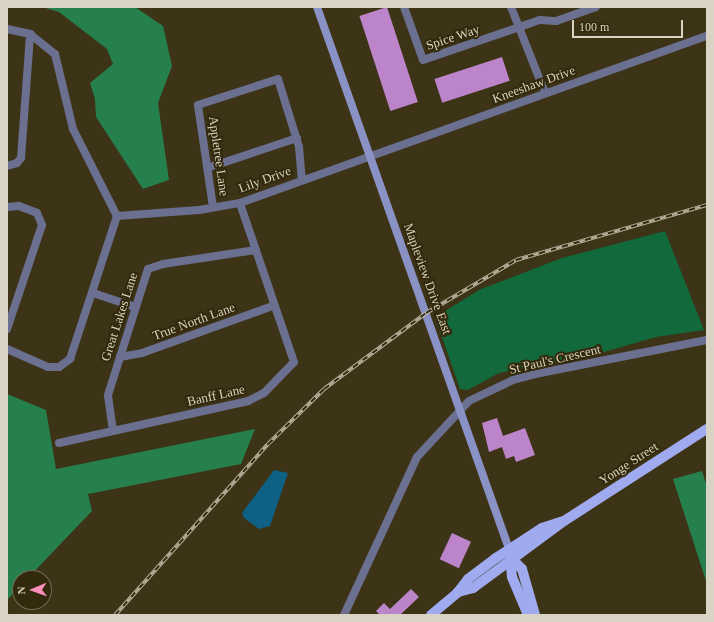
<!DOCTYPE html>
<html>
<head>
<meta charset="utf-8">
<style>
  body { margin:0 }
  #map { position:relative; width:714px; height:622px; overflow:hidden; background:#3d3316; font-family:Georgia,serif }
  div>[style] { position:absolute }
  .green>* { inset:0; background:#12693b }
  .forest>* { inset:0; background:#26804d }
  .water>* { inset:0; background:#0f6085 }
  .building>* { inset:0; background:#bc84c9; transform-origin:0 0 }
  .street>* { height:8px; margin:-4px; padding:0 4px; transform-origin:4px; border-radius:4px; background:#6b7091 }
  .secondary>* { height:8px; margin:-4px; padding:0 4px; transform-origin:4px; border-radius:4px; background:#8991c5 }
  .primary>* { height:10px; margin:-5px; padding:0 5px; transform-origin:5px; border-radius:5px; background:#a0aaee }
  .rail>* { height:3.5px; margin-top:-1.75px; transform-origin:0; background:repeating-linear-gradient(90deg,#33290c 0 6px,#b6af9c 0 12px); box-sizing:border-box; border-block:1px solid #b6af9c }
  span { translate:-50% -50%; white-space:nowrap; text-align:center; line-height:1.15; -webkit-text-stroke:4px #33290c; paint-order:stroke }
  .street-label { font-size:13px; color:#d9d3c3 }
  .frame { position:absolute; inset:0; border:8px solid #d9d3c3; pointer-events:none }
  .north { position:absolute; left:12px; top:570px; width:40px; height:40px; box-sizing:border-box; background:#33290c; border:1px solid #756d55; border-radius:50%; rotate:268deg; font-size:11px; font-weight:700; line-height:16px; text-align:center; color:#d9d3c3 }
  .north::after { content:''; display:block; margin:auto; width:14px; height:18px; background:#ff8ebb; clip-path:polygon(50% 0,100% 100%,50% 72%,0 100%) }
  .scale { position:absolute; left:572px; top:20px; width:111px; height:18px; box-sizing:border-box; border:2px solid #d9d3c3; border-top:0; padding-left:5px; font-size:12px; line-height:14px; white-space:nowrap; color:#d9d3c3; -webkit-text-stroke:3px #33290c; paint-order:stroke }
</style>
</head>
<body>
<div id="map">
  <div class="green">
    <div style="clip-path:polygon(665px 231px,704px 330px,656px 337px,604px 352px,499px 373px,468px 390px,460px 389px,435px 317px,481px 289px,562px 258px)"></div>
  </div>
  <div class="forest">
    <div style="clip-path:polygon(42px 7px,135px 7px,163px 26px,172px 66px,158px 103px,169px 180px,143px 189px,96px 117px,95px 99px,90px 83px,113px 64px,107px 49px,59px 12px)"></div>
    <div style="clip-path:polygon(7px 394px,46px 410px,56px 469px,255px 429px,241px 464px,88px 494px,92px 511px,28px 578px,20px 578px,20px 586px,7px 600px)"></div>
    <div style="clip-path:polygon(702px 471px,707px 487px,707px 584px,673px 479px)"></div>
  </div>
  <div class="water">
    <div style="clip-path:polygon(274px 470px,288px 473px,270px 526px,259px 529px,244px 518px,242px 513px)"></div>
  </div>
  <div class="building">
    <div style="left:387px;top:7px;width:100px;height:29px;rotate:72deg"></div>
    <div style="left:502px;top:57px;width:25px;height:71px;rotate:72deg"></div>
    <div style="clip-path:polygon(497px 418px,503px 436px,525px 428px,535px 455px,516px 462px,514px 456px,506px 459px,502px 447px,489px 452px,482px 423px)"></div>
    <div style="left:452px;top:533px;width:21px;height:29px;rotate:25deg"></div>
    <div style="clip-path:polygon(411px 589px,419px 597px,400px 615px,380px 615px,376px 611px,384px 603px,390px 609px)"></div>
  </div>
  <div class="street">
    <div style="left:404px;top:7px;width:56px;rotate:70.3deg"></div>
    <div style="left:423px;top:60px;width:124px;rotate:-18.9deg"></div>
    <div style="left:540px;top:20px;width:16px;rotate:4deg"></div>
    <div style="left:556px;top:21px;width:42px;rotate:-19.3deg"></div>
    <div style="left:511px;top:7px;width:92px;rotate:68.4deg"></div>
    <div style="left:7px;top:29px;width:24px;rotate:12deg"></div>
    <div style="left:30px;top:34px;width:32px;rotate:39deg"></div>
    <div style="left:55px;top:54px;width:77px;rotate:76.5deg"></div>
    <div style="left:73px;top:129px;width:97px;rotate:63.2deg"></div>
    <div style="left:7px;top:166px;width:10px;rotate:-17deg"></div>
    <div style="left:17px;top:163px;width:6px;rotate:-51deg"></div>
    <div style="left:21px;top:158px;width:124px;rotate:-85.8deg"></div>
    <div style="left:207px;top:168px;width:95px;rotate:-18.4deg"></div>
    <div style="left:7px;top:207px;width:12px;rotate:-5deg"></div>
    <div style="left:19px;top:206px;width:19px;rotate:21deg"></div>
    <div style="left:37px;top:213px;width:13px;rotate:67deg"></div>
    <div style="left:42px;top:225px;width:110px;rotate:108.6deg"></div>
    <div style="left:213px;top:207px;width:103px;rotate:-98.4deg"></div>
    <div style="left:198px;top:105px;width:84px;rotate:-18deg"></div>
    <div style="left:278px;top:79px;width:71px;rotate:72.8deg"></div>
    <div style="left:299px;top:147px;width:33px;rotate:85deg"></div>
    <div style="left:117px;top:216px;width:82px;rotate:-4.2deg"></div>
    <div style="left:199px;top:210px;width:42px;rotate:-9.7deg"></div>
    <div style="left:240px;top:203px;width:496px;rotate:-19.7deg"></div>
    <div style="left:93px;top:293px;width:44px;rotate:18.4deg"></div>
    <div style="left:7px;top:349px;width:45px;rotate:23.7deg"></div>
    <div style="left:48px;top:367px;width:11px"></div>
    <div style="left:59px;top:367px;width:14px;rotate:-36deg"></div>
    <div style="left:70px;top:359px;width:151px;rotate:-71.8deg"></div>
    <div style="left:120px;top:357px;width:22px;rotate:-10deg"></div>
    <div style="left:142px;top:353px;width:141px;rotate:-19.8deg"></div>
    <div style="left:113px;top:431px;width:36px;rotate:-98deg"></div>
    <div style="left:108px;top:395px;width:132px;rotate:-72.4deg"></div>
    <div style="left:148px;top:269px;width:16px;rotate:-18deg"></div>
    <div style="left:163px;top:264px;width:94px;rotate:-8.6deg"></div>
    <div style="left:59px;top:443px;width:194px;rotate:-12.5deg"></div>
    <div style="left:248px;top:401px;width:18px;rotate:-27deg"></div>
    <div style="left:264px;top:393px;width:43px;rotate:-45.9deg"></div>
    <div style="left:294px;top:362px;width:168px;rotate:-108.8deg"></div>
    <div style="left:344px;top:615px;width:174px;rotate:-65.2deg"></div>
    <div style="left:417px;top:457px;width:76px;rotate:-47.1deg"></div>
    <div style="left:469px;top:401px;width:49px;rotate:-25.5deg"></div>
    <div style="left:513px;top:380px;width:23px;rotate:-15deg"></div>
    <div style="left:535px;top:374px;width:175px;rotate:-11.2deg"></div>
  </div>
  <div class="secondary">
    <div style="left:317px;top:7px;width:575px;rotate:70.49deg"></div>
  </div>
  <div class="primary">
    <div style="left:510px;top:555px;width:22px;rotate:85deg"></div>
    <div style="left:512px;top:577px;width:41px;rotate:67.2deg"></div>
    <div style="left:512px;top:559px;width:14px;rotate:45deg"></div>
    <div style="left:522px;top:569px;width:48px;rotate:74.2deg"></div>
    <div style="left:458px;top:592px;width:16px;rotate:-15deg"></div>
    <div style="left:473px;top:588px;width:113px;rotate:-36.4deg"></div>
    <div style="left:564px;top:521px;width:170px;rotate:-32.8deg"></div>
    <div style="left:431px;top:615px;width:35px;rotate:-40deg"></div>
    <div style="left:458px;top:592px;width:16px;rotate:-52deg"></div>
    <div style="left:468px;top:579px;width:35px;rotate:-37deg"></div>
    <div style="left:496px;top:558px;width:55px;rotate:-33.1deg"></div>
    <div style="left:542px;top:528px;width:20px;rotate:-18deg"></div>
  </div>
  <div class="rail">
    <div style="left:115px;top:615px;width:229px;rotate:-48.2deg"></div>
    <div style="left:268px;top:444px;width:78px;rotate:-44.5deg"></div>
    <div style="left:324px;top:389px;width:127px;rotate:-36.7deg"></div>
    <div style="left:426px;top:313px;width:104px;rotate:-30.5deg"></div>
    <div style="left:516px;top:260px;width:199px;rotate:-16.1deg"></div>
  </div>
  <div class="street-label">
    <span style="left:453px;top:38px;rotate:-18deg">Spice Way</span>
    <span style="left:534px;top:85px;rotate:-20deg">Kneeshaw Drive</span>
    <span style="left:218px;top:156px;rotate:82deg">Appletree Lane</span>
    <span style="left:265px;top:180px;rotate:-20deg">Lily Drive</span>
    <span style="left:427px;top:279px;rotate:70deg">Mapleview Drive East</span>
    <span style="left:120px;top:317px;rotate:-72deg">Great Lakes Lane</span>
    <span style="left:194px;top:322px;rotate:-20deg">True North Lane</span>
    <span style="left:555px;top:360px;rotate:-13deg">St Paul's Crescent</span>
    <span style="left:216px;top:396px;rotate:-13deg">Banff Lane</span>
    <span style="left:629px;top:464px;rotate:-33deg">Yonge Street</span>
  </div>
  <div class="frame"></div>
  <div class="north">N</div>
  <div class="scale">100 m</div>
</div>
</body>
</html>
